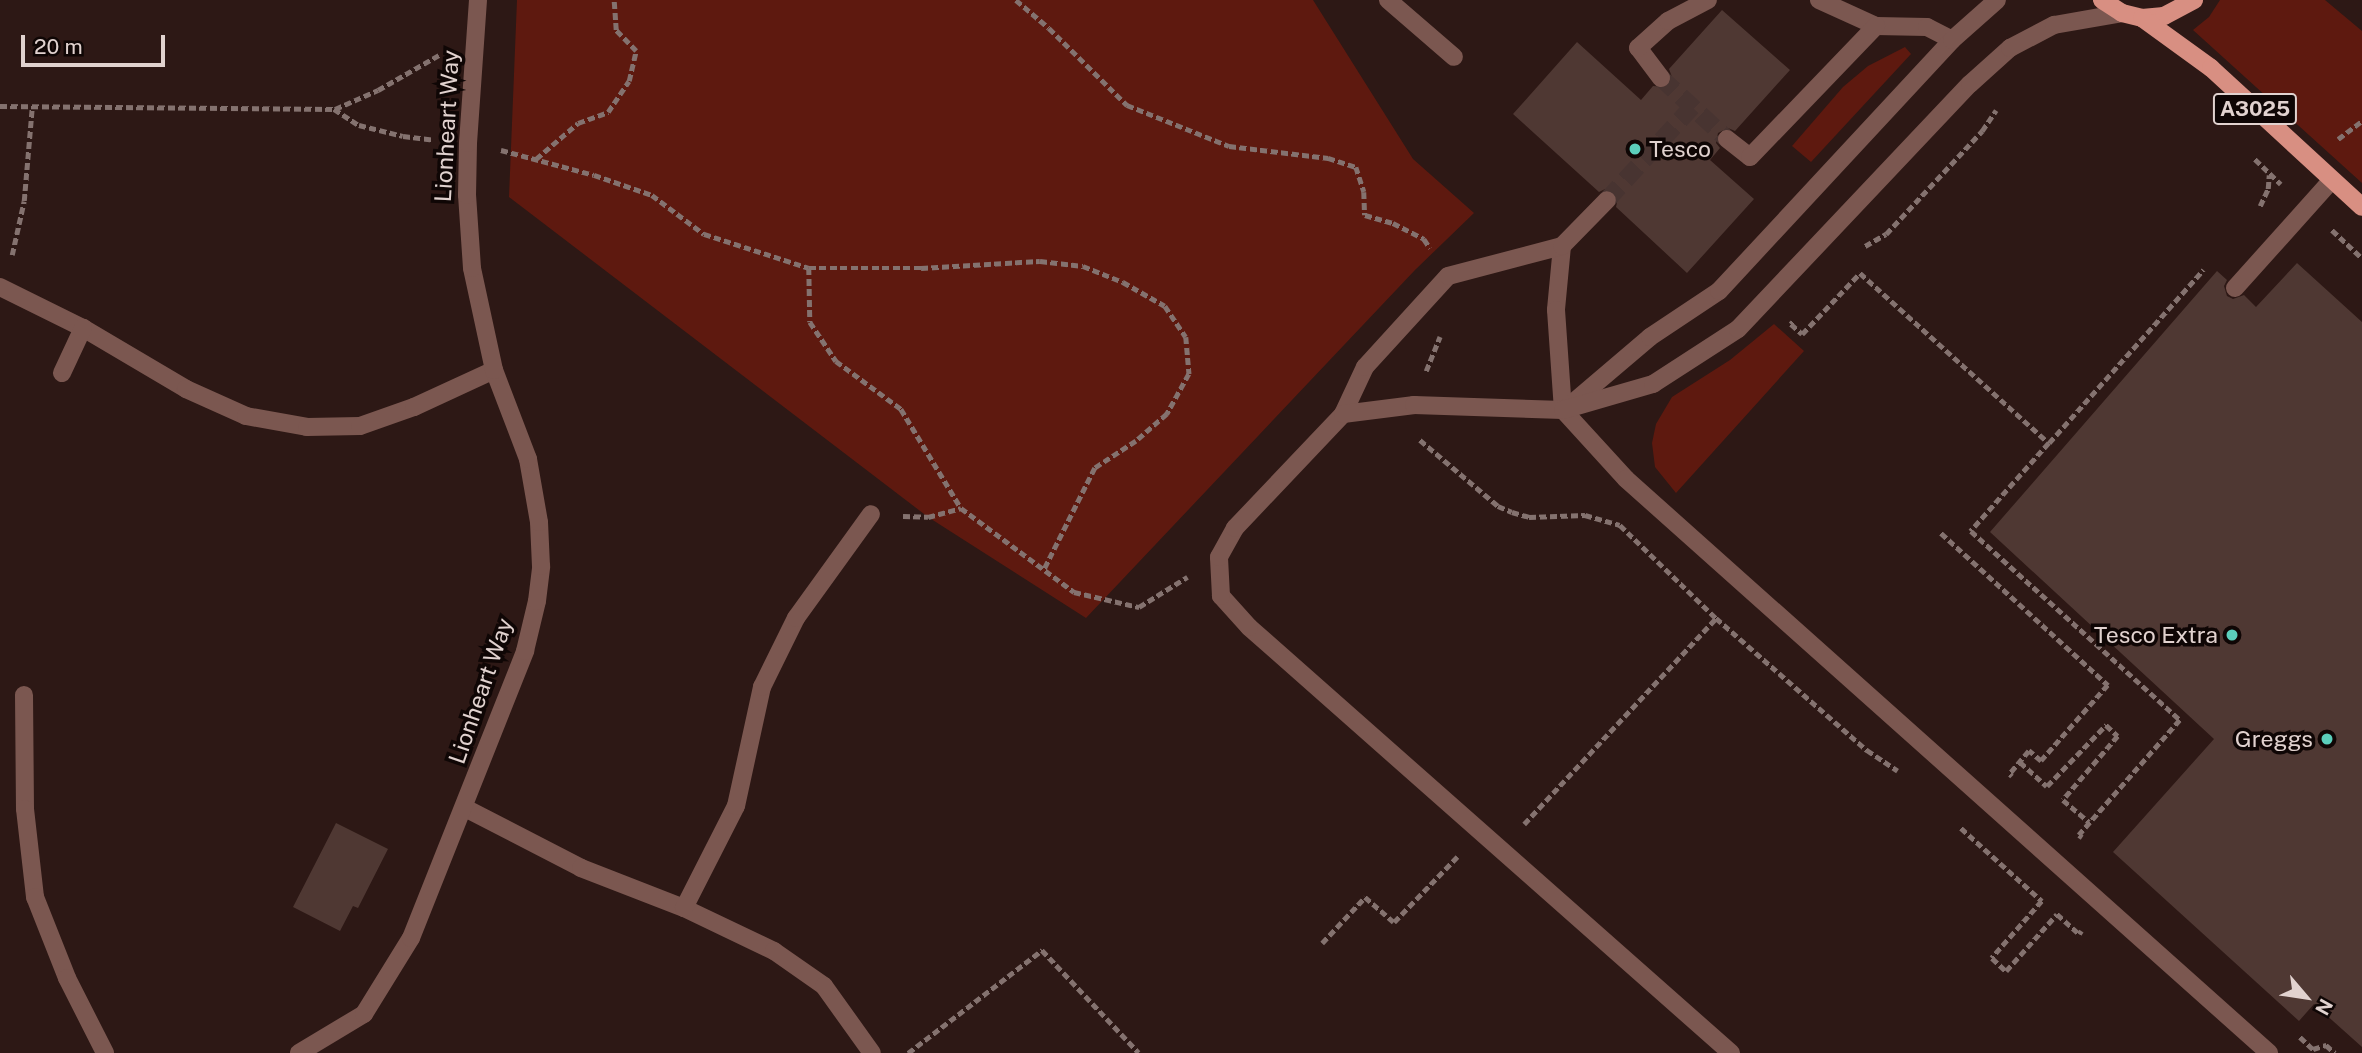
<!DOCTYPE html>
<html>
<head>
<meta charset="utf-8">
<style>
  body { margin:0 }
  #map { position:relative; width:2362px; height:1053px; overflow:hidden; background:#2d1815; font-family:"Public Sans",sans-serif }
  div>[style] { position:absolute }
  .green>* { inset:0; background:#5e190f }
  .building>* { inset:0; background:#4f3833 }
  .minor-tunnel>* { height:18px; margin-top:-9px; transform-origin:0; background:repeating-linear-gradient(90deg,#483431 0 18px,transparent 0 27px) }
  .path>* { height:4.5px; margin-top:-2.25px; transform-origin:0; background:repeating-linear-gradient(90deg,#84726f 0 7px,transparent 0 10.5px) }
  .minor>* { height:18px; margin:-9px; padding:0 9px; transform-origin:9px; border-radius:9px; background:#7b5750 }
  .major>* { height:18px; margin:-9px; padding:0 9px; transform-origin:9px; border-radius:9px; background:#d88f82 }
  .dots>* { width:19px; height:19px; translate:-50% -50%; box-sizing:border-box; border:4px solid #0f0605; border-radius:50% }
  span { translate:-50% -50%; white-space:nowrap; text-align:center; line-height:1.15; -webkit-text-stroke:7px #0f0605; paint-order:stroke }
  .shield-label span { padding:2px 5px; background:#0f0605; border:2px solid; border-radius:5px; -webkit-text-stroke-width:0 }
  .shield-label { font-size:21px; color:#e1d2cf; font-weight:700 }
  .street-label { font-size:23px; color:#e1d2cf }
  .poi-label { font-size:23px; color:#e1d2cf }
  .left { translate:0 -50%; text-align:left }
  .right { translate:-100% -50%; text-align:right }
  .north { position:absolute; left:2271px; top:962px; width:70px; height:70px; -webkit-text-stroke:5px #0f0605; paint-order:stroke; rotate:119deg; font-size:19px; font-weight:700; line-height:28px; text-align:center; color:#e1d2cf }
  .north::after { content:''; display:block; margin:auto; width:24px; height:32px; background:#e1d2cf; clip-path:polygon(50% 0,100% 100%,50% 72%,0 100%) }
  .scale { position:absolute; left:21px; top:35px; width:144px; height:32px; box-sizing:border-box; border:4px solid #e1d2cf; border-top:0; padding-left:9px; font-size:21px; line-height:24px; white-space:nowrap; color:#e1d2cf; -webkit-text-stroke:5px #0f0605; paint-order:stroke }
</style>
</head>
<body>
<div id="map">
  <div class="green">
    <div style="clip-path:polygon(517px 0,1313px 0,1413px 159px,1474px 213px,1415px 270px,1086px 618px,928px 517px,509px 197px)"></div>
    <div style="clip-path:polygon(2220px 0,2325px 0,2362px 31px,2362px 183px,2193px 30px,2209px 17px)"></div>
    <div style="clip-path:polygon(1905px 47px,1911px 54px,1811px 162px,1792px 146px,1843px 87px,1868px 66px)"></div>
    <div style="clip-path:polygon(1774px 324px,1804px 351px,1676px 493px,1655px 467px,1652px 443px,1656px 424px,1672px 397px,1730px 360px)"></div>
  </div>
  <div class="building">
    <div style="clip-path:polygon(1722px 10px,1790px 70px,1735px 131px,1728px 128px,1718px 133px,1716px 143px,1720px 148px,1710px 160px,1754px 199px,1687px 273px,1616px 207px,1618px 198px,1614px 191px,1605px 189px,1599px 192px,1513px 114px,1577px 42px,1641px 100px,1653px 86px,1667px 87px,1672px 77px,1669px 69px)"></div>
    <div style="clip-path:polygon(2297px 263px,2362px 322px,2362px 1047px,2314px 1004px,2299px 1021px,2113px 852px,2214px 739px,1990px 532px,2217px 271px,2227px 280px,2224px 286px,2227px 296px,2233px 299px,2244px 295px,2256px 307px)"></div>
    <div style="clip-path:polygon(336px 823px,388px 849px,358px 908px,353px 906px,340px 931px,293px 907px)"></div>
  </div>
  <div class="minor-tunnel">
    <div style="left:1661px;top:78px;width:90px;rotate:42.7deg"></div>
    <div style="left:1607px;top:200px;width:126px;rotate:-47.6deg"></div>
  </div>
  <div class="path">
    <div style="left:1016px;top:0;width:43px;rotate:40.3deg"></div>
    <div style="left:1049px;top:28px;width:110px;rotate:44.6deg"></div>
    <div style="left:1127px;top:105px;width:110px;rotate:21.9deg"></div>
    <div style="left:1229px;top:146px;width:100px;rotate:6.9deg"></div>
    <div style="left:1328px;top:158px;width:29px;rotate:18deg"></div>
    <div style="left:1356px;top:167px;width:26px;rotate:72deg"></div>
    <div style="left:1364px;top:192px;width:23px;rotate:88deg"></div>
    <div style="left:1365px;top:215px;width:29px;rotate:16deg"></div>
    <div style="left:1393px;top:223px;width:35px;rotate:27deg"></div>
    <div style="left:1424px;top:239px;width:11px;rotate:56deg"></div>
    <div style="left:0;top:106px;width:334px;rotate:0.5deg"></div>
    <div style="left:334px;top:109px;width:30px;rotate:33deg"></div>
    <div style="left:359px;top:125px;width:45px;rotate:14deg"></div>
    <div style="left:403px;top:136px;width:31px;rotate:7deg"></div>
    <div style="left:335px;top:109px;width:47px;rotate:-23.8deg"></div>
    <div style="left:378px;top:90px;width:70px;rotate:-29.8deg"></div>
    <div style="left:2338px;top:139px;width:30px;rotate:-37deg"></div>
    <div style="left:501px;top:150px;width:96px;rotate:15deg"></div>
    <div style="left:594px;top:175px;width:61px;rotate:19deg"></div>
    <div style="left:652px;top:195px;width:65px;rotate:36.9deg"></div>
    <div style="left:704px;top:234px;width:110px;rotate:17.9deg"></div>
    <div style="left:809px;top:268px;width:54px;rotate:88.9deg"></div>
    <div style="left:810px;top:322px;width:47px;rotate:56.3deg"></div>
    <div style="left:836px;top:361px;width:81px;rotate:36.4deg"></div>
    <div style="left:901px;top:409px;width:116px;rotate:58.8deg"></div>
    <div style="left:536px;top:159px;width:55px;rotate:-40.6deg"></div>
    <div style="left:578px;top:123px;width:32px;rotate:-20deg"></div>
    <div style="left:608px;top:112px;width:37px;rotate:-56deg"></div>
    <div style="left:629px;top:81px;width:31px;rotate:-77deg"></div>
    <div style="left:636px;top:51px;width:29px;rotate:-134deg"></div>
    <div style="left:616px;top:30px;width:30px;rotate:-94deg"></div>
    <div style="left:2255px;top:159px;width:36px;rotate:44deg"></div>
    <div style="left:2260px;top:206px;width:19px;rotate:-65deg"></div>
    <div style="left:2268px;top:189px;width:14px;rotate:-86deg"></div>
    <div style="left:2332px;top:230px;width:41px;rotate:43deg"></div>
    <div style="left:1865px;top:246px;width:24px;rotate:-30deg"></div>
    <div style="left:1886px;top:234px;width:141px;rotate:-47deg"></div>
    <div style="left:1982px;top:131px;width:25px;rotate:-56deg"></div>
    <div style="left:12px;top:255px;width:55px;rotate:-77.5deg"></div>
    <div style="left:24px;top:201px;width:94px;rotate:-85.1deg"></div>
    <div style="left:809px;top:268px;width:112px"></div>
    <div style="left:921px;top:268px;width:119px;rotate:-3.4deg"></div>
    <div style="left:1040px;top:261px;width:43px;rotate:6.6deg"></div>
    <div style="left:1083px;top:266px;width:43px;rotate:21.8deg"></div>
    <div style="left:1123px;top:282px;width:48px;rotate:29.7deg"></div>
    <div style="left:1165px;top:306px;width:37px;rotate:56deg"></div>
    <div style="left:1186px;top:337px;width:37px;rotate:85deg"></div>
    <div style="left:1189px;top:374px;width:46px;rotate:118.8deg"></div>
    <div style="left:1167px;top:414px;width:41px;rotate:138.9deg"></div>
    <div style="left:1136px;top:441px;width:49px;rotate:146.6deg"></div>
    <div style="left:1095px;top:468px;width:114px;rotate:116.6deg"></div>
    <div style="left:1793px;top:322px;width:3px;rotate:135deg"></div>
    <div style="left:1791px;top:324px;width:15px;rotate:42deg"></div>
    <div style="left:1802px;top:334px;width:84px;rotate:-46.4deg"></div>
    <div style="left:1860px;top:273px;width:254px;rotate:42deg"></div>
    <div style="left:2049px;top:443px;width:118px;rotate:131.6deg"></div>
    <div style="left:1971px;top:531px;width:282px;rotate:42.1deg"></div>
    <div style="left:2180px;top:720px;width:153px;rotate:131.3deg"></div>
    <div style="left:2079px;top:835px;width:4px;rotate:34deg"></div>
    <div style="left:1426px;top:371px;width:37px;rotate:-68deg"></div>
    <div style="left:1420px;top:440px;width:102px;rotate:40.2deg"></div>
    <div style="left:1498px;top:506px;width:15px;rotate:23deg"></div>
    <div style="left:1512px;top:512px;width:18px;rotate:16deg"></div>
    <div style="left:1529px;top:517px;width:56px;rotate:-2deg"></div>
    <div style="left:1585px;top:515px;width:36px;rotate:16deg"></div>
    <div style="left:1620px;top:525px;width:134px;rotate:44.1deg"></div>
    <div style="left:2049px;top:443px;width:232px;rotate:-48.3deg"></div>
    <div style="left:903px;top:516px;width:25px;rotate:2deg"></div>
    <div style="left:928px;top:517px;width:34px;rotate:-15deg"></div>
    <div style="left:961px;top:508px;width:141px;rotate:36.6deg"></div>
    <div style="left:1074px;top:592px;width:67px;rotate:13deg"></div>
    <div style="left:1139px;top:607px;width:57px;rotate:-32deg"></div>
    <div style="left:1941px;top:533px;width:226px;rotate:42.3deg"></div>
    <div style="left:2108px;top:685px;width:101px;rotate:131.4deg"></div>
    <div style="left:2041px;top:761px;width:16px;rotate:-140deg"></div>
    <div style="left:2029px;top:751px;width:30px;rotate:130deg"></div>
    <div style="left:2010px;top:774px;width:3px;rotate:45deg"></div>
    <div style="left:2020px;top:762px;width:36px;rotate:42deg"></div>
    <div style="left:2047px;top:786px;width:85px;rotate:-46deg"></div>
    <div style="left:2106px;top:725px;width:16px;rotate:43deg"></div>
    <div style="left:2118px;top:736px;width:84px;rotate:130.7deg"></div>
    <div style="left:2063px;top:800px;width:34px;rotate:40deg"></div>
    <div style="left:1524px;top:824px;width:282px;rotate:-47deg"></div>
    <div style="left:1716px;top:618px;width:201px;rotate:41.2deg"></div>
    <div style="left:1867px;top:750px;width:37px;rotate:34deg"></div>
    <div style="left:1961px;top:828px;width:109px;rotate:42deg"></div>
    <div style="left:2042px;top:901px;width:76px;rotate:131.3deg"></div>
    <div style="left:1992px;top:958px;width:19px;rotate:43deg"></div>
    <div style="left:2006px;top:971px;width:76px;rotate:-48.2deg"></div>
    <div style="left:2057px;top:914px;width:30px;rotate:42deg"></div>
    <div style="left:2079px;top:934px;width:4px;rotate:-56deg"></div>
    <div style="left:1322px;top:943px;width:63px;rotate:-46.9deg"></div>
    <div style="left:1365px;top:897px;width:38px;rotate:41deg"></div>
    <div style="left:1394px;top:922px;width:91px;rotate:-45.9deg"></div>
    <div style="left:2300px;top:1037px;width:18px;rotate:43deg"></div>
    <div style="left:2313px;top:1049px;width:14px;rotate:-17deg"></div>
    <div style="left:2326px;top:1045px;width:12px;rotate:42deg"></div>
    <div style="left:908px;top:1053px;width:169px;rotate:-37.5deg"></div>
    <div style="left:1042px;top:950px;width:141px;rotate:46.7deg"></div>
  </div>
  <div class="minor">
    <div style="left:1388px;top:0;width:87px;rotate:40.8deg"></div>
    <div style="left:1819px;top:0;width:63px;rotate:24.5deg"></div>
    <div style="left:1876px;top:26px;width:51px;rotate:1.1deg"></div>
    <div style="left:1927px;top:27px;width:28px;rotate:27deg"></div>
    <div style="left:1661px;top:78px;width:38px;rotate:-127deg"></div>
    <div style="left:1638px;top:48px;width:40px;rotate:-42deg"></div>
    <div style="left:1668px;top:21px;width:45px;rotate:-27.7deg"></div>
    <div style="left:1727px;top:139px;width:29px;rotate:38deg"></div>
    <div style="left:1750px;top:157px;width:182px;rotate:-46.1deg"></div>
    <div style="left:1562px;top:246px;width:64px;rotate:95.4deg"></div>
    <div style="left:1556px;top:310px;width:100px;rotate:86deg"></div>
    <div style="left:1563px;top:410px;width:93px;rotate:47.6deg"></div>
    <div style="left:1626px;top:479px;width:862px;rotate:41.75deg"></div>
    <div style="left:0;top:287px;width:93px;rotate:26.3deg"></div>
    <div style="left:83px;top:328px;width:120px;rotate:30.6deg"></div>
    <div style="left:186px;top:389px;width:66px;rotate:24.2deg"></div>
    <div style="left:246px;top:416px;width:62px;rotate:10.2deg"></div>
    <div style="left:307px;top:427px;width:53px;rotate:-1.1deg"></div>
    <div style="left:360px;top:426px;width:57px;rotate:-19.4deg"></div>
    <div style="left:414px;top:407px;width:88px;rotate:-24.8deg"></div>
    <div style="left:2235px;top:288px;width:145px;rotate:-48.1deg"></div>
    <div style="left:62px;top:373px;width:50px;rotate:-65deg"></div>
    <div style="left:1569px;top:406px;width:106px;rotate:-40.4deg"></div>
    <div style="left:1650px;top:337px;width:83px;rotate:-33.7deg"></div>
    <div style="left:1719px;top:291px;width:342px;rotate:-47.1deg"></div>
    <div style="left:1952px;top:40px;width:60px;rotate:-41.6deg"></div>
    <div style="left:1343px;top:414px;width:52px;rotate:-64.9deg"></div>
    <div style="left:1365px;top:367px;width:123px;rotate:-47.6deg"></div>
    <div style="left:1448px;top:276px;width:118px;rotate:-14.7deg"></div>
    <div style="left:1562px;top:246px;width:64px;rotate:-45.6deg"></div>
    <div style="left:24px;top:695px;width:114px;rotate:89.5deg"></div>
    <div style="left:25px;top:809px;width:89px;rotate:83.5deg"></div>
    <div style="left:35px;top:897px;width:87px;rotate:68.4deg"></div>
    <div style="left:67px;top:978px;width:84px;rotate:63.1deg"></div>
    <div style="left:465px;top:808px;width:131px;rotate:27.3deg"></div>
    <div style="left:581px;top:868px;width:110px;rotate:21.2deg"></div>
    <div style="left:684px;top:908px;width:100px;rotate:25.5deg"></div>
    <div style="left:774px;top:951px;width:61px;rotate:35deg"></div>
    <div style="left:824px;top:986px;width:82px;rotate:54.4deg"></div>
    <div style="left:684px;top:908px;width:114px;rotate:-63deg"></div>
    <div style="left:736px;top:806px;width:122px;rotate:-77.7deg"></div>
    <div style="left:762px;top:687px;width:77px;rotate:-63.8deg"></div>
    <div style="left:796px;top:618px;width:128px;rotate:-54.2deg"></div>
    <div style="left:299px;top:1053px;width:76px;rotate:-31deg"></div>
    <div style="left:364px;top:1014px;width:89px;rotate:-58.3deg"></div>
    <div style="left:411px;top:938px;width:309px;rotate:-68.3deg"></div>
    <div style="left:525px;top:651px;width:51px;rotate:-76.5deg"></div>
    <div style="left:537px;top:601px;width:35px;rotate:-83deg"></div>
    <div style="left:541px;top:566px;width:44px;rotate:-92.6deg"></div>
    <div style="left:539px;top:522px;width:64px;rotate:-99.9deg"></div>
    <div style="left:528px;top:459px;width:95px;rotate:-110.9deg"></div>
    <div style="left:494px;top:370px;width:104px;rotate:-102.2deg"></div>
    <div style="left:472px;top:268px;width:73px;rotate:-93.9deg"></div>
    <div style="left:467px;top:195px;width:52px;rotate:-88.9deg"></div>
    <div style="left:468px;top:143px;width:143px;rotate:-86deg"></div>
    <div style="left:1731px;top:1053px;width:643px;rotate:-138.53deg"></div>
    <div style="left:1249px;top:627px;width:42px;rotate:-132.1deg"></div>
    <div style="left:1221px;top:596px;width:39px;rotate:-93deg"></div>
    <div style="left:1219px;top:557px;width:33px;rotate:-61deg"></div>
    <div style="left:1235px;top:528px;width:157px;rotate:-46.5deg"></div>
    <div style="left:1343px;top:414px;width:72px;rotate:-7.2deg"></div>
    <div style="left:1414px;top:405px;width:149px;rotate:1.9deg"></div>
    <div style="left:1563px;top:410px;width:94px;rotate:-16.1deg"></div>
    <div style="left:1653px;top:384px;width:101px;rotate:-32.9deg"></div>
    <div style="left:1738px;top:329px;width:337px;rotate:-46.6deg"></div>
    <div style="left:1970px;top:84px;width:54px;rotate:-42deg"></div>
    <div style="left:2010px;top:48px;width:50px;rotate:-27.6deg"></div>
    <div style="left:2054px;top:25px;width:69px;rotate:-10deg"></div>
  </div>
  <div class="major">
    <div style="left:2102px;top:0;width:24px;rotate:33deg"></div>
    <div style="left:2122px;top:13px;width:21px;rotate:14deg"></div>
    <div style="left:2142px;top:18px;width:22px;rotate:-5deg"></div>
    <div style="left:2164px;top:16px;width:34px;rotate:-28deg"></div>
    <div style="left:2142px;top:18px;width:85px;rotate:35.9deg"></div>
    <div style="left:2211px;top:68px;width:205px;rotate:42.6deg"></div>
  </div>
  <div class="dots">
    <div style="left:1635px;top:149px;background:#5bcebb"></div>
    <div style="left:2232px;top:635px;background:#5bcebb"></div>
    <div style="left:2327px;top:739px;background:#5bcebb"></div>
  </div>
  <div class="shield-label">
    <span style="left:2255px;top:109px">A3025</span>
  </div>
  <div class="street-label">
    <span style="left:447px;top:126px;rotate:-87deg">Lionheart Way</span>
    <span style="left:481px;top:691px;rotate:-71deg">Lionheart Way</span>
  </div>
  <div class="poi-label">
    <span class="left" style="left:1649px;top:149px">Tesco</span>
    <span class="right" style="left:2218px;top:635px">Tesco Extra</span>
    <span class="right" style="left:2313px;top:739px">Greggs</span>
  </div>
  <div class="north">N</div>
  <div class="scale">20 m</div>
</div>
</body>
</html>
